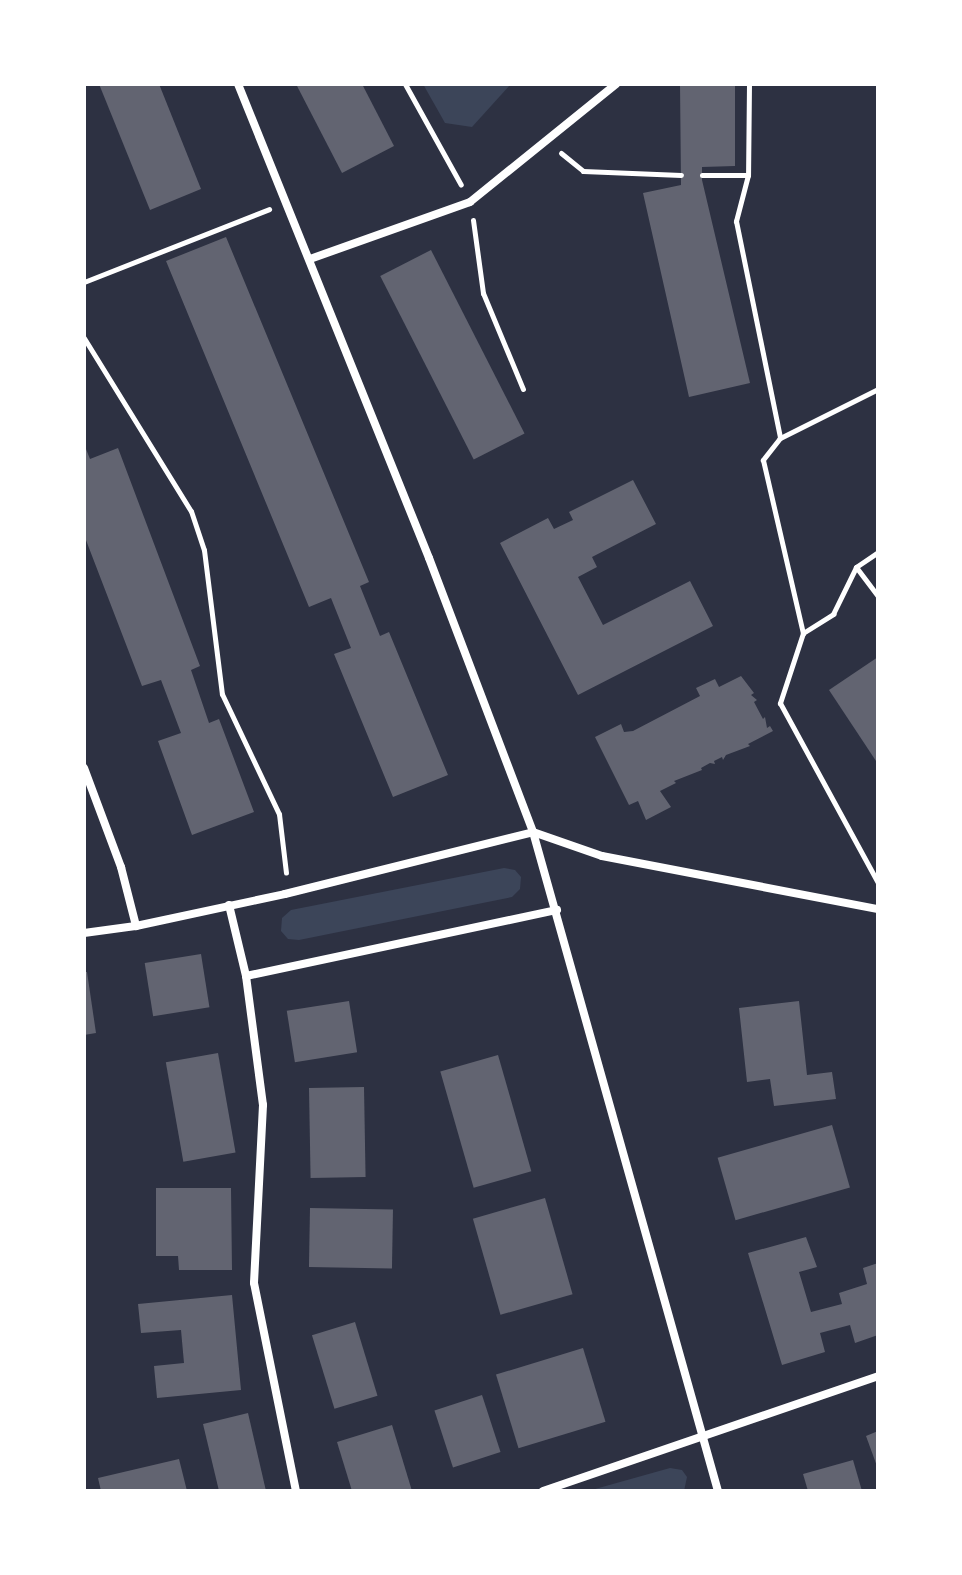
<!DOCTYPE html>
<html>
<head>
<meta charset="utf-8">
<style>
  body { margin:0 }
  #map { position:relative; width:962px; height:1575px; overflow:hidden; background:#2d3142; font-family:"PT Sans",sans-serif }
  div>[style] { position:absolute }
  .green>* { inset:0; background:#3c4559 }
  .building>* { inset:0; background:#626471; transform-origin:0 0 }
  .path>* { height:5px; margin:-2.5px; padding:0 2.5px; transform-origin:2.5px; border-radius:2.5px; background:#fff }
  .minor>* { height:8px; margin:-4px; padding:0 4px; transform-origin:4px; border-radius:4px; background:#fff }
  span { translate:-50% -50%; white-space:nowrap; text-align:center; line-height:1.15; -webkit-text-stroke:8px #fff; paint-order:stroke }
  .frame { position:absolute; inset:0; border:86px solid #fff; pointer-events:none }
</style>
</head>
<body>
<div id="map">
  <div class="green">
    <div style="clip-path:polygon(423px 84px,511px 84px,472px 127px,445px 123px)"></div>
    <div style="clip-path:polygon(504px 868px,515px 870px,521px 877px,520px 889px,512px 897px,299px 940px,288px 939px,281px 931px,282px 918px,291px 910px)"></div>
    <div style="clip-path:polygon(670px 1468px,682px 1470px,687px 1477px,684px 1491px,588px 1491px)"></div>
  </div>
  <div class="building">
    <div style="clip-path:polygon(99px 84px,159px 84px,201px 189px,150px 210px)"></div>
    <div style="clip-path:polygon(296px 84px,362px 84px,394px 146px,342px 173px)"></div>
    <div style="clip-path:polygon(680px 84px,735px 84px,735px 166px,702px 167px,702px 180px,750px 383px,689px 397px,643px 193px,681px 185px)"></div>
    <div style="clip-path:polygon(226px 237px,369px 582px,360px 586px,380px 636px,389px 632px,448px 775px,393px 797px,334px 654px,351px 648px,331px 598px,309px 607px,166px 261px)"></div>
    <div style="left:431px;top:250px;width:206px;height:57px;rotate:63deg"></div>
    <div style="clip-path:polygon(84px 444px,90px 459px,118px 448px,200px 666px,191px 670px,209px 723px,219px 719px,254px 812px,192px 835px,158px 741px,181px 733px,161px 680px,142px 686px,84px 535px)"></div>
    <div style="clip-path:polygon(633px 480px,656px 524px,592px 557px,597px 567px,578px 577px,603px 625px,690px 581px,713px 626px,578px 695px,500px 543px,548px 518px,554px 529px,573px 520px,569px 512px)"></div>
    <div style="clip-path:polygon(878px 657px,878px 764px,829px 690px)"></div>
    <div style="clip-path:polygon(741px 676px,754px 693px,751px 695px,757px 700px,754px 702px,763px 719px,765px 717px,767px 728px,770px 726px,773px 731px,748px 744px,750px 746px,726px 755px,723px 760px,722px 757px,714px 761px,715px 764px,710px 763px,701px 768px,702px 770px,674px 781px,676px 783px,660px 791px,671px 807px,646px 820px,638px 801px,629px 805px,595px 737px,621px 724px,624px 732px,633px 731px,700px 696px,696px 688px,715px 679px,719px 687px)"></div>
    <div style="left:201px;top:954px;width:54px;height:57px;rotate:81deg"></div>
    <div style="clip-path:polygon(84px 972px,87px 972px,96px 1033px,84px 1035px)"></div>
    <div style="left:349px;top:1001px;width:52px;height:63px;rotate:81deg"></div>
    <div style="clip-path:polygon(799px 1001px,807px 1075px,832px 1072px,836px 1099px,774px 1106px,770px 1079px,747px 1082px,739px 1008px)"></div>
    <div style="left:218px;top:1053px;width:101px;height:53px;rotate:80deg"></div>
    <div style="left:498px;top:1055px;width:121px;height:60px;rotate:74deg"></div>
    <div style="left:364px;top:1087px;width:90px;height:55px;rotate:89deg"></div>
    <div style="left:832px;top:1125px;width:65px;height:119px;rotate:74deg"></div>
    <div style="clip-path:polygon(156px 1188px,231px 1188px,232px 1270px,179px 1270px,178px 1256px,156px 1256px)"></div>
    <div style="left:545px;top:1198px;width:100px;height:75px;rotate:74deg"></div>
    <div style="left:310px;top:1208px;width:83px;height:59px;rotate:1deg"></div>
    <div style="clip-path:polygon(806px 1237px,817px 1267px,799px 1272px,811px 1312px,842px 1304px,839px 1293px,867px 1284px,863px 1268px,878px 1263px,878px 1335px,855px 1343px,850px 1325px,820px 1333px,825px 1352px,782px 1365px,748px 1253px)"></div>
    <div style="clip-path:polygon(232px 1295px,241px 1390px,157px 1398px,154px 1366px,184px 1363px,181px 1330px,141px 1333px,138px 1304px)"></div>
    <div style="left:355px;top:1322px;width:77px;height:45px;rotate:73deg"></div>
    <div style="left:583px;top:1348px;width:77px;height:91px;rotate:73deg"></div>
    <div style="left:482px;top:1395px;width:60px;height:50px;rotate:72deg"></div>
    <div style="clip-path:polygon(248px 1413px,266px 1491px,219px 1491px,203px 1424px)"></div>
    <div style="clip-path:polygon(392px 1425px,412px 1491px,352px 1491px,337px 1442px)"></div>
    <div style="clip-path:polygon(878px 1431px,878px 1469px,866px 1436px)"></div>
    <div style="clip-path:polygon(179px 1459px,187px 1491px,101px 1491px,98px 1478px)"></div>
    <div style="clip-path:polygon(853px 1460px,862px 1491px,808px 1491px,803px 1474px)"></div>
  </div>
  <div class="path">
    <div style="left:405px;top:84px;width:115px;rotate:61deg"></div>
    <div style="left:749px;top:84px;width:91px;rotate:90.6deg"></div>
    <div style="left:748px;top:175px;width:48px;rotate:104.6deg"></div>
    <div style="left:736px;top:221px;width:221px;rotate:78.5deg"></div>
    <div style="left:561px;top:153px;width:28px;rotate:39deg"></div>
    <div style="left:583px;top:171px;width:98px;rotate:2.3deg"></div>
    <div style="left:702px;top:175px;width:46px"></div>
    <div style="left:473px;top:220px;width:74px;rotate:82.2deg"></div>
    <div style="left:483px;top:293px;width:104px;rotate:67.4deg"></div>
    <div style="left:84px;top:282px;width:199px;rotate:-21.5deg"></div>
    <div style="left:84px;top:338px;width:203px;rotate:58.3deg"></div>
    <div style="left:191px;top:511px;width:41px;rotate:71.6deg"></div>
    <div style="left:204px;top:550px;width:145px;rotate:82.9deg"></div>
    <div style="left:222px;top:694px;width:133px;rotate:64.6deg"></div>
    <div style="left:279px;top:814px;width:59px;rotate:83.2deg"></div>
    <div style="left:878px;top:389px;width:110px;rotate:153.4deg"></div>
    <div style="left:780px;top:438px;width:28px;rotate:128deg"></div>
    <div style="left:763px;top:460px;width:178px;rotate:77deg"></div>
    <div style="left:803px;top:633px;width:36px;rotate:-32deg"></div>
    <div style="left:833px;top:614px;width:52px;rotate:-63.9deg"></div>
    <div style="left:856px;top:567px;width:27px;rotate:-34deg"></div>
    <div style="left:856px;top:567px;width:36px;rotate:53deg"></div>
    <div style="left:803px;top:633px;width:74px;rotate:108.2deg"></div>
    <div style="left:780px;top:703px;width:205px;rotate:61.4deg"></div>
  </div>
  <div class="minor">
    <div style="left:238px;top:84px;width:511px;rotate:68.05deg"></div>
    <div style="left:429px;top:558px;width:293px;rotate:69.2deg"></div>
    <div style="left:533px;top:832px;width:684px;rotate:74.32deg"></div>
    <div style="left:310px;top:259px;width:170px;rotate:-19.6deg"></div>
    <div style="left:470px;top:202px;width:188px;rotate:-38.9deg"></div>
    <div style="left:84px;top:768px;width:106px;rotate:69.5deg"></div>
    <div style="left:121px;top:867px;width:61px;rotate:75.7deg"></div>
    <div style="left:229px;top:905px;width:73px;rotate:76.5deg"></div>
    <div style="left:246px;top:976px;width:318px;rotate:-12deg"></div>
    <div style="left:84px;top:933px;width:52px;rotate:-7.7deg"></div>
    <div style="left:136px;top:926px;width:152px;rotate:-12.1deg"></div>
    <div style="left:285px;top:894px;width:256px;rotate:-14deg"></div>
    <div style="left:533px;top:832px;width:73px;rotate:19.2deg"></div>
    <div style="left:602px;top:856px;width:281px;rotate:10.9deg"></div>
    <div style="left:246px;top:976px;width:130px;rotate:82.5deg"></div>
    <div style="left:263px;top:1105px;width:178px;rotate:92.9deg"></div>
    <div style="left:254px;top:1283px;width:212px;rotate:78.6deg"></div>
    <div style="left:543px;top:1491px;width:354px;rotate:-18.9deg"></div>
  </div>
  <div class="frame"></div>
</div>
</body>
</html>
